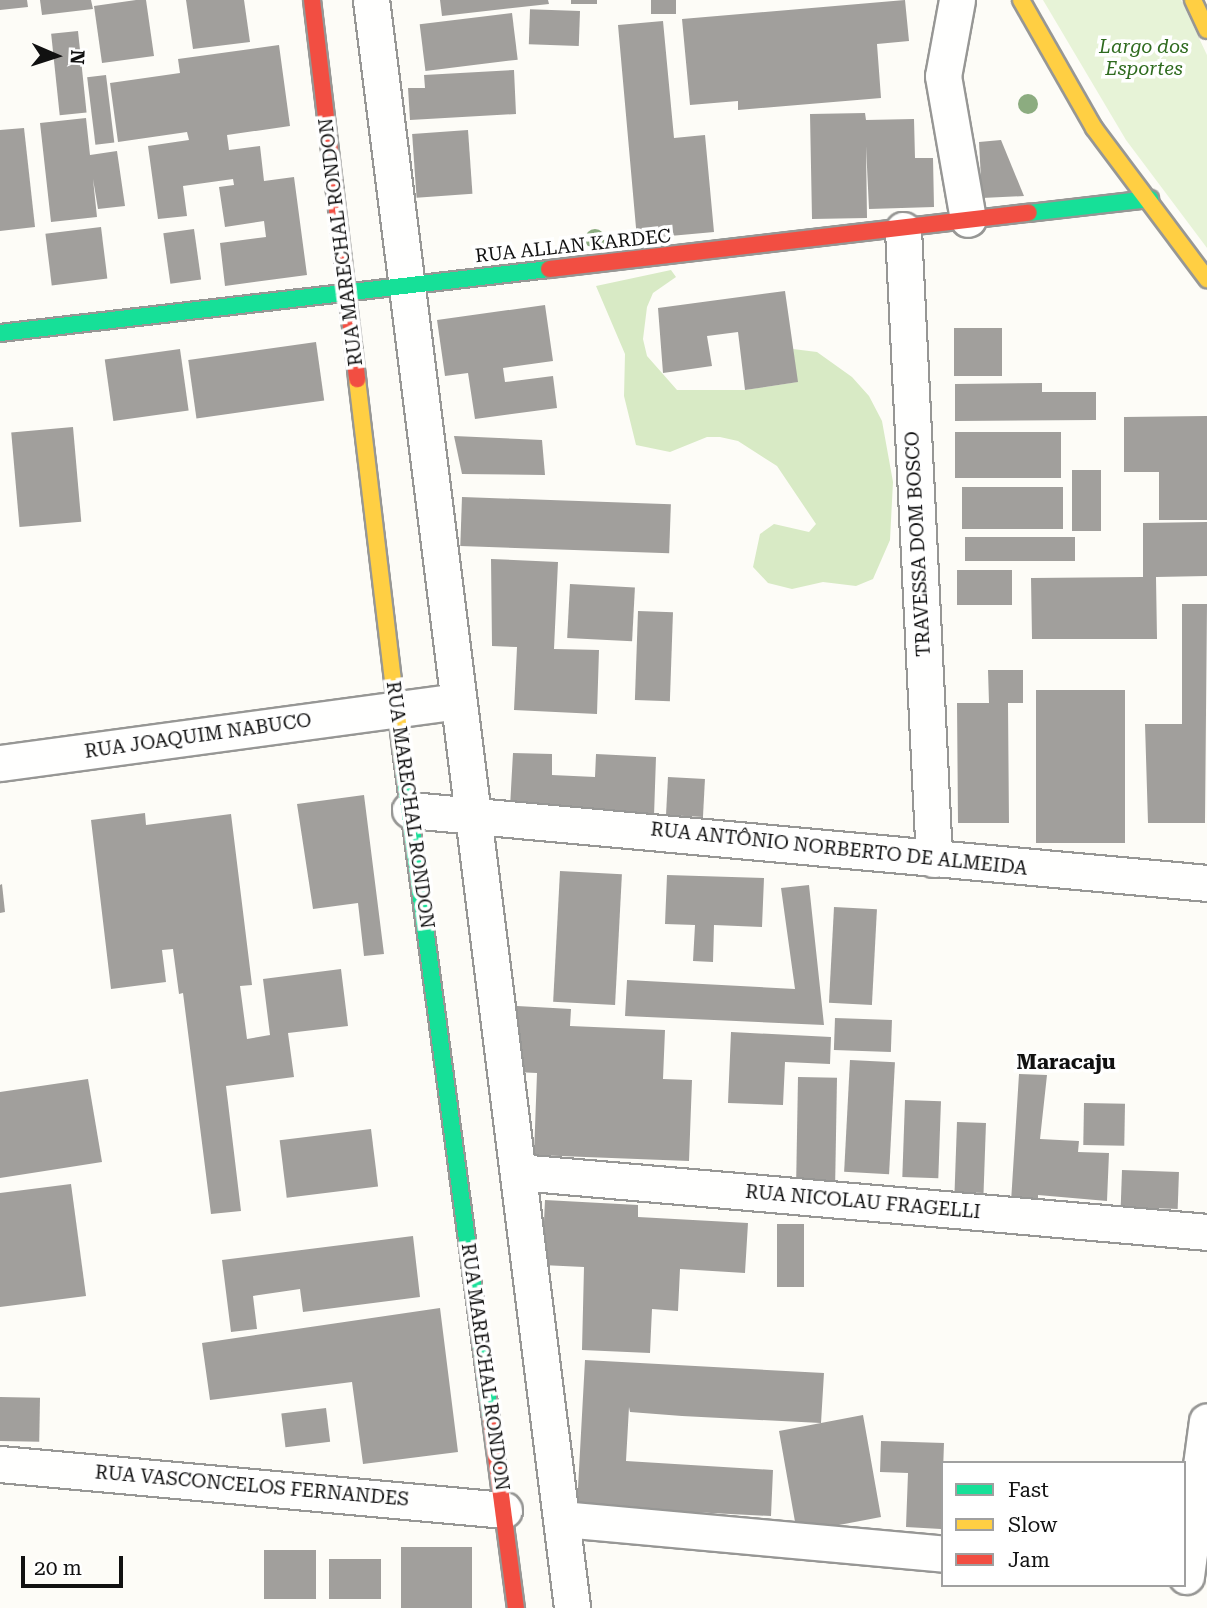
<!DOCTYPE html>
<html>
<head>
<meta charset="utf-8">
<style>
  body { margin:0 }
  #map { position:relative; width:1207px; height:1608px; overflow:hidden; background:#fdfcf7; font-family:"Roboto Serif",serif }
  div>[style] { position:absolute }
  .green>* { inset:0; background:#e7f3d7 }
  .forest>* { inset:0; background:#d8eac5 }
  .building>* { inset:0; background:#a19f9c; transform-origin:0 0 }
  .roads { filter:drop-shadow(2px 0 #979795) drop-shadow(-2px 0 #979795) drop-shadow(0 2px #979795) drop-shadow(0 -2px #979795) }
  .street>* { height:35px; margin:-17.5px; padding:0 17.5px; transform-origin:17.5px; border-radius:17.5px; background:#fffffe }
  .fast>* { height:16px; margin:-8px; padding:0 8px; transform-origin:8px; border-radius:8px; background:#16e098 }
  .slow>* { height:16px; margin:-8px; padding:0 8px; transform-origin:8px; border-radius:8px; background:#ffcf43 }
  .jam>* { height:16px; margin:-8px; padding:0 8px; transform-origin:8px; border-radius:8px; background:#f24e42 }
  .trees>* { width:20px; height:20px; margin:-10px; border-radius:50%; background:#8cac80 }
  span { translate:-50% -50%; white-space:nowrap; text-align:center; line-height:1.15; -webkit-text-stroke:7px #fff; paint-order:stroke }
  .park-label { font-size:19px; color:#2f6b1f; font-style:italic }
  .street-label { font-size:19px; color:#111 }
  .neighbourhood-label { font-size:21px; color:#111; font-weight:700 }
  .legend { position:absolute; left:941px; top:1461px; width:245px; height:126px; box-sizing:border-box; background:#fff; border:2px solid #a0a0a0; margin:0; padding:9px 12px; list-style:none; font-size:21px; color:#111 }
  .legend li { display:flex; align-items:center; gap:14px; height:35px }
  .legend b { width:35px; border:2px solid #a0a0a0 }
  .north { position:absolute; left:21px; top:21px; width:70px; height:70px; -webkit-text-stroke:5px #fff; paint-order:stroke; rotate:93deg; font-size:19px; font-weight:700; line-height:28px; text-align:center; color:#111 }
  .north::after { content:''; display:block; margin:auto; width:24px; height:32px; background:#111; clip-path:polygon(50% 0,100% 100%,50% 72%,0 100%) }
  .scale { position:absolute; left:21px; top:1556px; width:102px; height:32px; box-sizing:border-box; border:4px solid #111; border-top:0; padding-left:9px; font-size:21px; line-height:24px; white-space:nowrap; color:#111; -webkit-text-stroke:5px #fff; paint-order:stroke }
</style>
</head>
<body>
<div id="map">
  <div class="green">
    <div style="clip-path:polygon(1043px 0,1181px 0,1207px 55px,1207px 248px,1126px 140px)"></div>
  </div>
  <div class="forest">
    <div style="clip-path:polygon(671px 270px,676px 277px,653px 293px,647px 307px,643px 339px,647px 356px,677px 390px,745px 390px,797px 382px,793px 349px,817px 352px,852px 377px,869px 396px,882px 421px,893px 482px,890px 540px,873px 579px,856px 586px,823px 582px,792px 589px,768px 583px,753px 567px,760px 534px,774px 524px,809px 532px,816px 524px,777px 466px,738px 441px,720px 437px,707px 437px,670px 452px,636px 445px,624px 396px,625px 354px,596px 286px)"></div>
  </div>
  <div class="building">
    <div style="clip-path:polygon(0 0,27px 0,28px 7px,0 10px)"></div>
    <div style="clip-path:polygon(40px 0,91px 0,93px 9px,42px 15px)"></div>
    <div style="clip-path:polygon(136px 0,146px 0,154px 56px,102px 63px,94px 6px)"></div>
    <div style="clip-path:polygon(186px 0,244px 0,250px 42px,193px 49px)"></div>
    <div style="clip-path:polygon(440px 0,548px 0,549px 4px,442px 16px)"></div>
    <div style="left:571px;top:0;width:26px;height:4px"></div>
    <div style="left:651px;top:0;width:25px;height:14px"></div>
    <div style="clip-path:polygon(905px 0,909px 41px,877px 44px,881px 98px,738px 110px,738px 101px,690px 105px,682px 19px)"></div>
    <div style="left:580px;top:11px;width:35px;height:50px;rotate:92deg"></div>
    <div style="left:512px;top:13px;width:47px;height:93px;rotate:83deg"></div>
    <div style="clip-path:polygon(663px 21px,674px 138px,705px 135px,714px 232px,637px 239px,618px 25px)"></div>
    <div style="left:78px;top:31px;width:82px;height:27px;rotate:84deg"></div>
    <div style="clip-path:polygon(279px 45px,290px 126px,227px 135px,229px 150px,260px 146px,264px 181px,294px 177px,307px 275px,225px 286px,220px 243px,266px 237px,264px 221px,225px 227px,219px 187px,234px 185px,233px 179px,183px 186px,187px 216px,158px 219px,148px 146px,189px 140px,187px 132px,118px 142px,110px 83px,180px 73px,178px 59px)"></div>
    <div style="clip-path:polygon(514px 70px,516px 114px,410px 120px,408px 88px,425px 88px,424px 75px)"></div>
    <div style="left:106px;top:75px;width:68px;height:19px;rotate:83deg"></div>
    <div style="clip-path:polygon(865px 113px,866px 120px,914px 119px,915px 158px,933px 158px,934px 207px,869px 209px,866px 146px,867px 218px,812px 219px,810px 114px)"></div>
    <div style="clip-path:polygon(86px 118px,90px 155px,117px 151px,125px 206px,98px 209px,93px 179px,97px 217px,51px 222px,40px 123px)"></div>
    <div style="clip-path:polygon(24px 128px,35px 227px,0 231px,0 130px)"></div>
    <div style="left:468px;top:130px;width:64px;height:56px;rotate:86deg"></div>
    <div style="clip-path:polygon(1001px 140px,1024px 196px,982px 198px,979px 142px)"></div>
    <div style="left:101px;top:227px;width:52px;height:56px;rotate:83deg"></div>
    <div style="left:194px;top:229px;width:51px;height:31px;rotate:82deg"></div>
    <div style="clip-path:polygon(785px 291px,798px 382px,745px 390px,738px 332px,707px 336px,712px 366px,663px 373px,658px 308px)"></div>
    <div style="clip-path:polygon(545px 305px,553px 361px,503px 368px,505px 382px,553px 376px,557px 408px,475px 419px,468px 373px,445px 376px,437px 320px)"></div>
    <div style="left:1002px;top:328px;width:48px;height:48px;rotate:90deg"></div>
    <div style="left:316px;top:342px;width:59px;height:129px;rotate:82deg"></div>
    <div style="left:180px;top:349px;width:62px;height:76px;rotate:82deg"></div>
    <div style="clip-path:polygon(1042px 383px,1042px 392px,1096px 392px,1096px 420px,955px 421px,955px 384px)"></div>
    <div style="clip-path:polygon(1207px 416px,1207px 520px,1159px 520px,1159px 472px,1124px 472px,1124px 417px)"></div>
    <div style="left:73px;top:427px;width:95px;height:62px;rotate:85deg"></div>
    <div style="left:1061px;top:432px;width:46px;height:106px;rotate:90deg"></div>
    <div style="clip-path:polygon(454px 436px,542px 440px,545px 475px,462px 474px)"></div>
    <div style="left:1072px;top:470px;width:29px;height:61px"></div>
    <div style="left:962px;top:487px;width:101px;height:42px"></div>
    <div style="left:462px;top:497px;width:209px;height:49px;rotate:2deg"></div>
    <div style="clip-path:polygon(1207px 522px,1207px 576px,1156px 577px,1157px 639px,1032px 639px,1031px 578px,1143px 577px,1143px 523px)"></div>
    <div style="left:1075px;top:537px;width:24px;height:110px;rotate:90deg"></div>
    <div style="clip-path:polygon(491px 559px,558px 562px,554px 649px,599px 650px,597px 714px,514px 710px,517px 647px,492px 646px)"></div>
    <div style="left:1012px;top:570px;width:35px;height:55px;rotate:90deg"></div>
    <div style="left:570px;top:584px;width:65px;height:54px;rotate:3deg"></div>
    <div style="clip-path:polygon(1182px 604px,1207px 604px,1205px 823px,1148px 823px,1145px 724px,1182px 724px)"></div>
    <div style="left:638px;top:611px;width:35px;height:89px;rotate:2deg"></div>
    <div style="clip-path:polygon(988px 670px,1023px 670px,1023px 703px,1008px 703px,1009px 823px,958px 823px,957px 703px,989px 703px)"></div>
    <div style="left:1036px;top:690px;width:89px;height:153px"></div>
    <div style="clip-path:polygon(513px 753px,552px 754px,552px 775px,595px 777px,596px 754px,656px 757px,654px 816px,510px 807px)"></div>
    <div style="left:668px;top:777px;width:37px;height:38px;rotate:3deg"></div>
    <div style="clip-path:polygon(364px 795px,384px 954px,364px 956px,358px 903px,313px 909px,297px 804px)"></div>
    <div style="clip-path:polygon(145px 813px,146px 825px,231px 814px,252px 985px,240px 986px,247px 1039px,270px 1035px,263px 979px,341px 969px,348px 1026px,288px 1033px,294px 1077px,226px 1086px,241px 1211px,211px 1214px,183px 993px,179px 994px,173px 949px,162px 950px,166px 982px,111px 989px,91px 820px)"></div>
    <div style="left:560px;top:871px;width:62px;height:131px;rotate:3deg"></div>
    <div style="clip-path:polygon(667px 875px,764px 878px,762px 927px,714px 925px,713px 962px,693px 961px,695px 925px,665px 924px)"></div>
    <div style="clip-path:polygon(2px 884px,5px 912px,0 913px,0 885px)"></div>
    <div style="clip-path:polygon(809px 885px,824px 1025px,625px 1016px,627px 980px,795px 989px,781px 888px)"></div>
    <div style="left:834px;top:907px;width:43px;height:96px;rotate:3deg"></div>
    <div style="clip-path:polygon(517px 1006px,571px 1009px,570px 1026px,665px 1030px,663px 1079px,692px 1080px,689px 1161px,534px 1155px,537px 1073px,515px 1072px)"></div>
    <div style="left:835px;top:1018px;width:57px;height:32px;rotate:2deg"></div>
    <div style="clip-path:polygon(731px 1032px,831px 1037px,830px 1064px,785px 1062px,783px 1105px,728px 1103px)"></div>
    <div style="left:850px;top:1060px;width:45px;height:112px;rotate:3deg"></div>
    <div style="clip-path:polygon(1019px 1074px,1047px 1075px,1040px 1139px,1079px 1141px,1078px 1152px,1109px 1153px,1107px 1201px,1038px 1195px,1038px 1203px,1011px 1202px)"></div>
    <div style="left:798px;top:1077px;width:39px;height:103px;rotate:1deg"></div>
    <div style="clip-path:polygon(88px 1079px,102px 1162px,0 1178px,0 1092px)"></div>
    <div style="left:905px;top:1100px;width:36px;height:77px;rotate:2deg"></div>
    <div style="left:1084px;top:1103px;width:41px;height:42px;rotate:1deg"></div>
    <div style="left:957px;top:1122px;width:29px;height:70px;rotate:2deg"></div>
    <div style="left:371px;top:1129px;width:58px;height:92px;rotate:83deg"></div>
    <div style="left:1122px;top:1170px;width:57px;height:37px;rotate:2deg"></div>
    <div style="clip-path:polygon(71px 1184px,86px 1296px,0 1307px,0 1193px)"></div>
    <div style="clip-path:polygon(545px 1200px,638px 1205px,638px 1217px,748px 1223px,745px 1273px,680px 1269px,678px 1311px,652px 1309px,650px 1353px,582px 1350px,584px 1267px,542px 1265px)"></div>
    <div style="left:777px;top:1224px;width:27px;height:63px"></div>
    <div style="clip-path:polygon(413px 1236px,420px 1297px,303px 1312px,300px 1289px,253px 1296px,257px 1329px,231px 1332px,222px 1260px)"></div>
    <div style="clip-path:polygon(440px 1308px,458px 1452px,363px 1464px,352px 1382px,210px 1400px,202px 1343px)"></div>
    <div style="clip-path:polygon(585px 1360px,824px 1373px,821px 1423px,863px 1415px,881px 1517px,797px 1533px,779px 1431px,821px 1423px,682px 1416px,630px 1412px,629px 1407px,626px 1461px,773px 1470px,771px 1516px,577px 1506px)"></div>
    <div style="left:0;top:1397px;width:40px;height:44px;rotate:1deg"></div>
    <div style="left:326px;top:1408px;width:34px;height:45px;rotate:83deg"></div>
    <div style="clip-path:polygon(881px 1441px,944px 1443px,941px 1529px,906px 1527px,908px 1473px,880px 1472px)"></div>
    <div style="left:401px;top:1547px;width:71px;height:61px"></div>
    <div style="left:264px;top:1550px;width:52px;height:49px"></div>
    <div style="left:329px;top:1559px;width:52px;height:40px"></div>
  </div>
  <div class="roads">
    <div class="street">
      <div style="left:371px;top:0;width:1621px;rotate:82.87deg"></div>
      <div style="left:957px;top:0;width:77px;rotate:100.4deg"></div>
      <div style="left:943px;top:76px;width:145px;rotate:80.1deg"></div>
      <div style="left:903px;top:230px;width:630px;rotate:87.18deg"></div>
      <div style="left:0;top:763px;width:461px;rotate:-7.7deg"></div>
      <div style="left:410px;top:810px;width:800px;rotate:5.23deg"></div>
      <div style="left:519px;top:1172px;width:691px;rotate:4.98deg"></div>
      <div style="left:0;top:1464px;width:506px;rotate:5.21deg"></div>
      <div style="left:562px;top:1519px;width:383px;rotate:5.2deg"></div>
      <div style="left:1186px;top:1576px;width:156px;rotate:-82.3deg"></div>
    </div>
    <div class="fast">
      <div style="left:1029px;top:213px;width:122px;rotate:-6.6deg"></div>
      <div style="left:0;top:333px;width:553px;rotate:-6.65deg"></div>
      <div style="left:401px;top:749px;width:676px;rotate:82.35deg"></div>
    </div>
    <div class="slow">
      <div style="left:1021px;top:0;width:147px;rotate:60.3deg"></div>
      <div style="left:1094px;top:128px;width:189px;rotate:53.2deg"></div>
      <div style="left:1193px;top:0;width:33px;rotate:65deg"></div>
      <div style="left:357px;top:379px;width:373px;rotate:83.2deg"></div>
    </div>
    <div class="jam">
      <div style="left:312px;top:0;width:382px;rotate:83.2deg"></div>
      <div style="left:549px;top:269px;width:483px;rotate:-6.7deg"></div>
      <div style="left:491px;top:1419px;width:191px;rotate:82.5deg"></div>
    </div>
  </div>
  <div class="trees">
    <div style="left:1028px;top:104px"></div>
    <div style="left:595px;top:239px"></div>
  </div>
  <div class="park-label">
    <span style="left:1144px;top:58px">Largo dos<br>Esportes</span>
  </div>
  <div class="street-label">
    <span style="left:341px;top:242px;rotate:-97deg">RUA MARECHAL RONDON</span>
    <span style="left:573px;top:246px;rotate:-6deg">RUA ALLAN KARDEC</span>
    <span style="left:918px;top:544px;rotate:-93deg">TRAVESSA DOM BOSCO</span>
    <span style="left:198px;top:736px;rotate:-8deg">RUA JOAQUIM NABUCO</span>
    <span style="left:410px;top:805px;rotate:82deg">RUA MARECHAL RONDON</span>
    <span style="left:839px;top:849px;rotate:6deg">RUA ANTÔNIO NORBERTO DE ALMEIDA</span>
    <span style="left:863px;top:1202px;rotate:5deg">RUA NICOLAU FRAGELLI</span>
    <span style="left:485px;top:1367px;rotate:82deg">RUA MARECHAL RONDON</span>
    <span style="left:252px;top:1486px;rotate:5deg">RUA VASCONCELOS FERNANDES</span>
  </div>
  <div class="neighbourhood-label">
    <span style="left:1066px;top:1062px">Maracaju</span>
  </div>
  <ul class="legend">
  <li><b style="height:9px;background:#16e098"></b>Fast</li>
  <li><b style="height:9px;background:#ffcf43"></b>Slow</li>
  <li><b style="height:9px;background:#f24e42"></b>Jam</li>
  </ul>
  <div class="north">N</div>
  <div class="scale">20 m</div>
</div>
</body>
</html>
